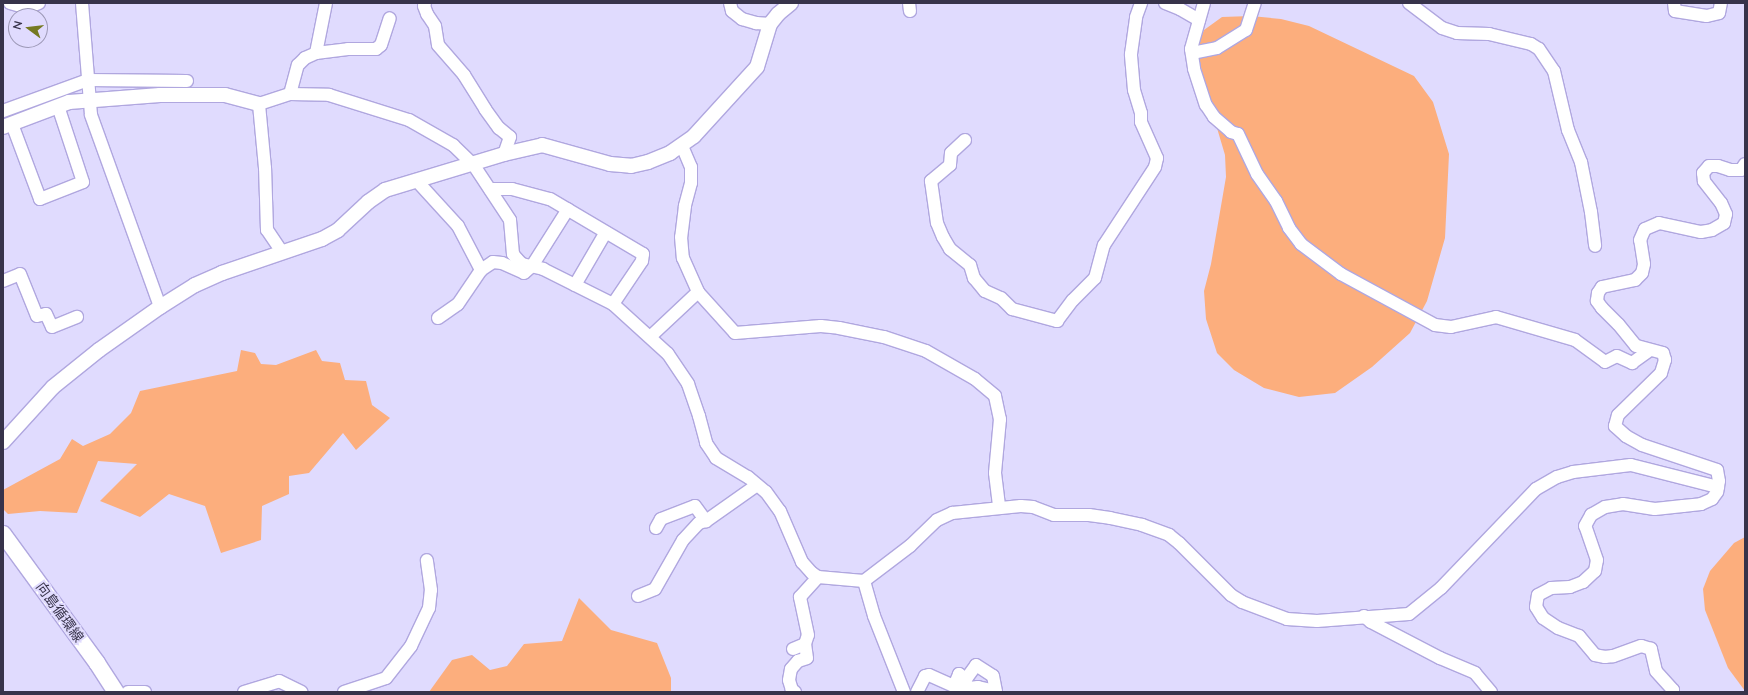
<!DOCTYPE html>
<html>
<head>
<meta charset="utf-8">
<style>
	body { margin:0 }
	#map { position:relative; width:1748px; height:695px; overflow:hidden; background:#e0dbfe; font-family:Lato,"Noto Sans JP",sans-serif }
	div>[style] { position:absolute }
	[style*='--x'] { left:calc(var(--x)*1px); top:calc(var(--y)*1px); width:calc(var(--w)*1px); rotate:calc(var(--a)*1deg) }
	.green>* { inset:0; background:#fcae7d }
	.roads { filter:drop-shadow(1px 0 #b0a7df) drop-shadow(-1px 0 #b0a7df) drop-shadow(0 1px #b0a7df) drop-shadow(0 -1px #b0a7df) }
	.minor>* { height:12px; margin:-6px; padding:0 6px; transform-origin:6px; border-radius:6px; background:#fff }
	.tertiary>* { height:14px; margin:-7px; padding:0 7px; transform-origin:7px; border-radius:7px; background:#fff }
	.secondary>* { height:16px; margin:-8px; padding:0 8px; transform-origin:8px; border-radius:8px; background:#fff }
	span { translate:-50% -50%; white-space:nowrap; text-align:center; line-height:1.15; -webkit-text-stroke:4px #e0dbfe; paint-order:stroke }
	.street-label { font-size:14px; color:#37334a }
	.frame { position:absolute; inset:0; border:4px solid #37334a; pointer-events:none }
	.north { position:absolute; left:8px; top:8px; width:40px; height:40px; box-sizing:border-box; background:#e0dbfe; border:1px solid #9c98b6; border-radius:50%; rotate:285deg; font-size:11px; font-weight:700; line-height:16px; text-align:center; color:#37334a }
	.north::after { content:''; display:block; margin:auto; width:14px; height:18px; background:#757922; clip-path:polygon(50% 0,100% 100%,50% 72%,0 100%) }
</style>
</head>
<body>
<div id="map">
	<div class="green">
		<i style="clip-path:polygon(1251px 16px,1281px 19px,1309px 26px,1414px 76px,1433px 102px,1449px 154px,1445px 238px,1427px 301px,1410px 333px,1372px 367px,1335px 393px,1299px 397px,1264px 388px,1234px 370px,1217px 353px,1206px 319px,1204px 291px,1211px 264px,1226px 177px,1225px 155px,1206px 91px,1197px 48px,1204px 30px,1222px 17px)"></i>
		<i style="clip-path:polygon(241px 350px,255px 353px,261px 364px,276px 365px,316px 350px,322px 361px,340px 363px,345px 380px,366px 381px,372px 405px,390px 418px,356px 450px,343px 433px,309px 473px,289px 476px,289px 494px,262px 506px,261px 540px,221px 553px,205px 506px,169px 494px,140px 517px,100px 501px,137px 464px,98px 461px,77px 513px,40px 511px,8px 514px,3px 509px,3px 490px,60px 459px,72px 439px,83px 446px,110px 434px,131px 413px,140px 391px,237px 371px)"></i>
		<i style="clip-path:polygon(1745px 537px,1745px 691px,1728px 668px,1705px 610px,1703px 589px,1710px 571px,1734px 543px)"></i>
		<i style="clip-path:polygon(579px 598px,611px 630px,657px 643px,671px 678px,671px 692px,429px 692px,452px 660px,472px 655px,490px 670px,507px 666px,524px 644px,562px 641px)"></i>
	</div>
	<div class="roads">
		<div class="minor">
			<i style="--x:10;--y:3;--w:18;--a:16"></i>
			<i style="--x:27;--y:8;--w:13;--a:-23"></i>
			<i style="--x:82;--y:3;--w:112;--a:85.4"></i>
			<i style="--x:91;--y:115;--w:204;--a:70.2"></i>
			<i style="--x:425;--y:3;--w:3;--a:108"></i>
			<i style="--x:424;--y:6;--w:9;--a:69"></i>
			<i style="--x:427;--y:14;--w:14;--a:56"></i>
			<i style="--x:435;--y:26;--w:19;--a:81"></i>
			<i style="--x:438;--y:45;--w:40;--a:49"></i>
			<i style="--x:464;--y:75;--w:40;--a:58"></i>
			<i style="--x:485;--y:109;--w:24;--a:54"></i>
			<i style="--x:499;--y:128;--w:14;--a:39"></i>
			<i style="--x:510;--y:137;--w:18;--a:109"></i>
			<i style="--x:730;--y:3;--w:8;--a:76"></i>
			<i style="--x:732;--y:11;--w:13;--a:39"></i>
			<i style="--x:742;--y:19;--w:15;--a:16"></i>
			<i style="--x:756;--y:23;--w:14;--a:4"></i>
			<i style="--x:909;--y:3;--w:8;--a:83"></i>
			<i style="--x:1165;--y:3;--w:16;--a:22"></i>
			<i style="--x:1180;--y:9;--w:22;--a:30"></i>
			<i style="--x:1204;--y:3;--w:48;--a:105.8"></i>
			<i style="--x:1191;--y:49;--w:20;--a:81"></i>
			<i style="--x:1194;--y:69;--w:38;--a:72"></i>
			<i style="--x:1206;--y:105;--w:14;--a:56"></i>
			<i style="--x:1214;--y:117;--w:23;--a:41"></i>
			<i style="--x:1231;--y:132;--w:7;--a:16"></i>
			<i style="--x:1238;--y:134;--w:44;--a:64.6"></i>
			<i style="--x:1257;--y:174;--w:33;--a:55"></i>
			<i style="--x:1276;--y:201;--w:30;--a:64"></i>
			<i style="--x:1289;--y:228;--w:20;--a:53"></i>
			<i style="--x:1301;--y:244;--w:50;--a:36.9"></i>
			<i style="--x:1341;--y:274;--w:107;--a:28.5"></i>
			<i style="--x:1435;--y:325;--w:16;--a:7"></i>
			<i style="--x:1451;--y:327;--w:46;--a:-12.5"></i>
			<i style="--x:1496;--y:317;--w:82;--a:16.2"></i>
			<i style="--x:1575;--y:340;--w:37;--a:36"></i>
			<i style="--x:1605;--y:362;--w:13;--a:-27"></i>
			<i style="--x:1617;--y:356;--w:17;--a:25"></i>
			<i style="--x:1632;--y:363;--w:22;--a:-36"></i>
			<i style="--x:1409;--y:3;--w:41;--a:37.1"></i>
			<i style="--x:1442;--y:28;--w:16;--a:18"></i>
			<i style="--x:1457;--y:33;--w:32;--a:2"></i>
			<i style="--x:1489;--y:34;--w:43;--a:13.4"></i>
			<i style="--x:1531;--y:44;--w:9;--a:32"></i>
			<i style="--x:1539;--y:49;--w:27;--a:56"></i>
			<i style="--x:1554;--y:71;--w:61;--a:76.7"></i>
			<i style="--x:1568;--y:130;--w:35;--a:68"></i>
			<i style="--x:1581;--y:162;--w:51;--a:78.7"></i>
			<i style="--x:1591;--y:212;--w:34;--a:83"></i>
			<i style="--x:1674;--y:3;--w:8;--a:83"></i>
			<i style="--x:1675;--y:11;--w:32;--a:9"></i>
			<i style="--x:1707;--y:16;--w:12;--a:-14"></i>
			<i style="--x:1719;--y:13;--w:10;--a:-79"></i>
			<i style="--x:316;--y:53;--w:51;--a:-78.7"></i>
			<i style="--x:1192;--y:53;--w:25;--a:-11"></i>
			<i style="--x:1217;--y:48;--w:34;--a:-32"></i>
			<i style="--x:1246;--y:30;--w:28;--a:-72"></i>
			<i style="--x:290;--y:94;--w:30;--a:-75"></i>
			<i style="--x:298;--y:65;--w:10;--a:-45"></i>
			<i style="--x:305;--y:58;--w:12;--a:-24"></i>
			<i style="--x:316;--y:53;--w:32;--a:-7"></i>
			<i style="--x:348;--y:49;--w:28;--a:0"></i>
			<i style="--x:376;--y:49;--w:6;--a:-39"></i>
			<i style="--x:381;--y:45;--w:28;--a:-72"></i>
			<i style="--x:3;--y:111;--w:90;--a:-20"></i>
			<i style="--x:88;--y:80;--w:99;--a:0.6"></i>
			<i style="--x:12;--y:124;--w:80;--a:69.5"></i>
			<i style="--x:40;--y:199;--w:46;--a:-21.6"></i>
			<i style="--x:83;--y:182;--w:80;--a:-108.2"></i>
			<i style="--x:965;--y:140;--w:19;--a:137"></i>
			<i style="--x:951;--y:153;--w:12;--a:95"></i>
			<i style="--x:950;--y:165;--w:25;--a:140"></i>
			<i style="--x:931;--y:181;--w:42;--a:81.9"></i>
			<i style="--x:937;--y:223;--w:15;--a:67"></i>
			<i style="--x:943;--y:237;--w:14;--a:60"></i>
			<i style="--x:950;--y:249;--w:26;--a:39"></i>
			<i style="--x:970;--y:265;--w:14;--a:73"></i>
			<i style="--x:974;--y:278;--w:17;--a:50"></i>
			<i style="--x:985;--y:291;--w:17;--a:24"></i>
			<i style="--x:1001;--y:298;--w:16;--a:45"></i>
			<i style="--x:1012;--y:309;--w:47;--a:14.9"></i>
			<i style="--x:1057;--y:321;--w:26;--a:-53"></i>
			<i style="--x:1073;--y:300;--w:31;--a:-45"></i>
			<i style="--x:1095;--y:278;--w:34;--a:-75"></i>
			<i style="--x:1104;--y:245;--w:93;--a:-56.8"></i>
			<i style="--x:1155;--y:167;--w:9;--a:-77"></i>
			<i style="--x:1157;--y:158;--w:39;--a:-114"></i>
			<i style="--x:1141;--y:122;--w:9;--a:-90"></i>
			<i style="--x:1141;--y:113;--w:24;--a:-107"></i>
			<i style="--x:1134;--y:90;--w:36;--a:-95"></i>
			<i style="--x:1131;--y:54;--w:37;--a:-82"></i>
			<i style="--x:1136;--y:17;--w:15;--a:-70"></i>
			<i style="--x:682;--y:146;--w:23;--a:67"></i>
			<i style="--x:691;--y:167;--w:16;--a:90"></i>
			<i style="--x:691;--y:183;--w:24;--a:105"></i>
			<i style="--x:685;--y:206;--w:31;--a:97"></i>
			<i style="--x:681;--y:237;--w:21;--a:85"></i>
			<i style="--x:683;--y:258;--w:37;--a:66"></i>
			<i style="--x:698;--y:292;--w:55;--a:47.9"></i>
			<i style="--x:735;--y:333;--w:86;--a:-4.7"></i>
			<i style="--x:821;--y:326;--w:18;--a:6"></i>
			<i style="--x:839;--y:328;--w:46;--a:11.3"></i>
			<i style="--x:884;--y:337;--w:44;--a:18.4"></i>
			<i style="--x:926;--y:351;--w:56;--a:29.7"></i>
			<i style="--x:975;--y:379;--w:26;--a:40"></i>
			<i style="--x:995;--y:396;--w:24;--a:78"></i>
			<i style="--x:1000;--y:419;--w:54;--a:95.3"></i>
			<i style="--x:995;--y:473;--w:35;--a:83"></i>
			<i style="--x:416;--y:180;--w:62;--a:47.6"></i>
			<i style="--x:458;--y:226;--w:50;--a:62.4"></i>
			<i style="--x:481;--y:270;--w:14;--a:-34"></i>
			<i style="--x:493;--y:262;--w:9;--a:6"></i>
			<i style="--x:502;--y:263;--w:24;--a:24"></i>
			<i style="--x:524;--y:273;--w:11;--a:-41"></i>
			<i style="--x:532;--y:266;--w:67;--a:-57.7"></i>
			<i style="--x:490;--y:189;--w:22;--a:0"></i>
			<i style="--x:512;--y:189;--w:39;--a:15"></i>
			<i style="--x:550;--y:199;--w:108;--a:30.6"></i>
			<i style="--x:643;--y:254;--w:7;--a:98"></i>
			<i style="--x:642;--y:261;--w:52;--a:124"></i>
			<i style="--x:282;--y:252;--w:27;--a:-124"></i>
			<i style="--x:267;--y:230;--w:62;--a:-91.8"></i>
			<i style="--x:265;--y:168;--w:64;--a:-95.4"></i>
			<i style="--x:259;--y:104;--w:33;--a:-18"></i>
			<i style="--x:290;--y:94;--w:39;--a:1"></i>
			<i style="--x:329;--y:95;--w:84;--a:17.4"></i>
			<i style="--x:409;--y:120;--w:51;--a:29.6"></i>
			<i style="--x:453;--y:145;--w:28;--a:44"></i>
			<i style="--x:473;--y:164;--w:67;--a:56.5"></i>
			<i style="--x:510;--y:220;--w:34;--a:85"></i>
			<i style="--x:513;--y:254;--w:6;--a:51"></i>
			<i style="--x:517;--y:259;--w:7;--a:45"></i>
			<i style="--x:522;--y:264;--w:22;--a:13"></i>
			<i style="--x:543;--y:269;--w:78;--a:26.6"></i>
			<i style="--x:613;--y:304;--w:74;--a:42.3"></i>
			<i style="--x:668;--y:354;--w:36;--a:56"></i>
			<i style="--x:688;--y:384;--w:34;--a:71"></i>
			<i style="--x:699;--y:416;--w:28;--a:75"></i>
			<i style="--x:706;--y:443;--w:18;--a:56"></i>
			<i style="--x:716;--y:458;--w:37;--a:31"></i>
			<i style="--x:748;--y:477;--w:23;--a:40"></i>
			<i style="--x:766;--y:492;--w:24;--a:54"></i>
			<i style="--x:780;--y:511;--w:56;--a:66.7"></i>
			<i style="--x:802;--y:562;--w:15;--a:48"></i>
			<i style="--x:812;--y:573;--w:7;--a:34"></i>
			<i style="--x:818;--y:577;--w:46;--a:5"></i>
			<i style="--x:864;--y:581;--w:58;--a:-37.3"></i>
			<i style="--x:910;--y:546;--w:37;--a:-44"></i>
			<i style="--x:937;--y:520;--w:17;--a:-25"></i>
			<i style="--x:952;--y:513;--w:69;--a:-5.8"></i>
			<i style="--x:1021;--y:506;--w:12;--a:5"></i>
			<i style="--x:1033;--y:507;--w:22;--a:21"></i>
			<i style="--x:1054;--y:515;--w:35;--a:0"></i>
			<i style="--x:1089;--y:515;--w:21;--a:8"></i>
			<i style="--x:1110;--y:518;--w:33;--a:12"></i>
			<i style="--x:1142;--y:525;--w:29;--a:20"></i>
			<i style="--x:1169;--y:535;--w:13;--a:39"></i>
			<i style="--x:1179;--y:543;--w:74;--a:45"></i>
			<i style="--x:1231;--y:595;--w:13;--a:32"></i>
			<i style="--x:1242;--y:602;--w:48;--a:20.7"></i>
			<i style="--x:1287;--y:619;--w:30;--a:4"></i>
			<i style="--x:1317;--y:621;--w:92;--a:-4.4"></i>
			<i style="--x:1409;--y:614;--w:41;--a:-39.1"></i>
			<i style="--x:1441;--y:588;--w:137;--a:-46.2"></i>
			<i style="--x:1536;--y:489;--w:24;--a:-30"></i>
			<i style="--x:1557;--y:477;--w:17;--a:-17"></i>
			<i style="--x:1573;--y:472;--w:58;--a:-6.9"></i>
			<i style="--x:1631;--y:465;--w:90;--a:14.2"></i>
			<i style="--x:3;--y:281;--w:18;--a:-22"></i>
			<i style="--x:20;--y:274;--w:45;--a:68"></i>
			<i style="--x:37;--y:316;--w:9;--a:-13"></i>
			<i style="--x:46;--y:314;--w:14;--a:65"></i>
			<i style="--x:52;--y:327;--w:27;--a:-22"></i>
			<i style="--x:575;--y:285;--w:61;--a:-59.7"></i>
			<i style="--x:438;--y:318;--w:24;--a:-35"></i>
			<i style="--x:458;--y:304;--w:41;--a:-55.9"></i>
			<i style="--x:650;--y:337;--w:66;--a:-43.2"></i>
			<i style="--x:656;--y:528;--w:10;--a:-61"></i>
			<i style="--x:661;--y:519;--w:36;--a:-21"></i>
			<i style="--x:695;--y:506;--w:19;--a:54"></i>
			<i style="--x:706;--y:521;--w:62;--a:-35.2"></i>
			<i style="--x:864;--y:581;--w:36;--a:74"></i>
			<i style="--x:874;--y:616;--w:82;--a:68.5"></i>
			<i style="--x:638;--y:596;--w:18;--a:-22"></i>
			<i style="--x:655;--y:589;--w:56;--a:-60.3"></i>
			<i style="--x:683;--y:540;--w:23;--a:-47"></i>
			<i style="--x:699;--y:523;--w:7;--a:-16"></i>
			<i style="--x:1364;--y:616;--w:9;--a:41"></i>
			<i style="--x:1371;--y:622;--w:78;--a:27.6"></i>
			<i style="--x:1440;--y:658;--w:38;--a:23"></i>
			<i style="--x:1475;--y:673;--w:25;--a:50"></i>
			<i style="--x:793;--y:649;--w:13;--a:-23"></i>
			<i style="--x:805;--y:644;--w:9;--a:-72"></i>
			<i style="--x:808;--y:635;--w:39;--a:-102"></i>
			<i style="--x:800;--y:597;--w:27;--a:-48"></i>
			<i style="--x:954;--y:686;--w:13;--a:-67"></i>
			<i style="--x:959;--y:674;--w:9;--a:36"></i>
			<i style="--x:966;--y:679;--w:17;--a:-54"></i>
			<i style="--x:976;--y:665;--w:20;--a:33"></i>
			<i style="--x:993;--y:676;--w:16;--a:79"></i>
			<i style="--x:128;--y:692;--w:17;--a:0"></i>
			<i style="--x:244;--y:692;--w:37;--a:-17"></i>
			<i style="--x:279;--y:681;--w:25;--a:26"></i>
			<i style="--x:344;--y:692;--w:44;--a:-18.4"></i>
			<i style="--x:386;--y:678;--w:41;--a:-52"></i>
			<i style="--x:411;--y:646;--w:42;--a:-64.7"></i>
			<i style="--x:429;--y:608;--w:18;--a:-84"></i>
			<i style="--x:431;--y:590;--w:30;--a:-98"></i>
			<i style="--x:795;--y:692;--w:4;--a:-146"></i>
			<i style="--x:792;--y:690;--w:10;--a:-107"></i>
			<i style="--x:789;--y:680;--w:11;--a:-80"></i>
			<i style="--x:791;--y:669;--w:11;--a:-49"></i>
			<i style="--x:798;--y:661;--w:9;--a:-18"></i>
			<i style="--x:807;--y:658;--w:14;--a:-98"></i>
			<i style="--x:917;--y:692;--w:18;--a:-63"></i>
			<i style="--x:925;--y:676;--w:4;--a:-14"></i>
			<i style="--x:929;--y:675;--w:35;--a:24"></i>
			<i style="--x:961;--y:689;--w:17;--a:-7"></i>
			<i style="--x:978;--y:687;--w:18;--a:13"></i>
			<i style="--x:1673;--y:692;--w:2;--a:-90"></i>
			<i style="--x:1673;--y:690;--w:25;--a:-132"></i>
			<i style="--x:1656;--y:671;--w:23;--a:-103"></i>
			<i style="--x:1651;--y:649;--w:10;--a:-163"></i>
			<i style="--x:1641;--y:646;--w:30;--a:160"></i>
			<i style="--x:1613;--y:656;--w:8;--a:173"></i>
			<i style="--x:1605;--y:657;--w:10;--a:-169"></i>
			<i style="--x:1595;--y:655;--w:25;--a:-130"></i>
			<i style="--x:1579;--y:636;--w:22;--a:-159"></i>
			<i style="--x:1558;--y:628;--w:18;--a:-146"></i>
			<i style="--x:1543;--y:618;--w:13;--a:-122"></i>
			<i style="--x:1536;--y:607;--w:12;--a:-81"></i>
			<i style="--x:1538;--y:595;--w:15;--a:-28"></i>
			<i style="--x:1551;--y:588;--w:19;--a:-3"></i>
			<i style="--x:1570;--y:587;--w:14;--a:-21"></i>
			<i style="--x:1583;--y:582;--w:16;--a:-43"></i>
			<i style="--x:1595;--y:571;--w:11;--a:-80"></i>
			<i style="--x:1597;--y:560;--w:36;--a:-109"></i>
			<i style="--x:1585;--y:526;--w:13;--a:-61"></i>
			<i style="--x:1591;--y:515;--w:16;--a:-30"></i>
			<i style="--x:1605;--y:507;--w:18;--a:-9"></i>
			<i style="--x:1623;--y:504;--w:32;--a:9"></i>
			<i style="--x:1655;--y:509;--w:28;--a:-6"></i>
			<i style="--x:1683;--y:506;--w:18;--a:-6"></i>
			<i style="--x:1701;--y:504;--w:12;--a:-24"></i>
			<i style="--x:1712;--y:499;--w:9;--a:-54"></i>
			<i style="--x:1717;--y:492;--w:11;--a:-80"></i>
			<i style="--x:1719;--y:481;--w:11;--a:-100"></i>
			<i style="--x:1717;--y:470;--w:79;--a:-161.6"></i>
			<i style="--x:1642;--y:445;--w:18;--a:-151"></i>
			<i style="--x:1626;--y:436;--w:15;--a:-138"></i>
			<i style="--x:1615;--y:426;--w:11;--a:-75"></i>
			<i style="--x:1618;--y:415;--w:60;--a:-44.3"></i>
			<i style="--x:1661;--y:373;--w:14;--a:-73"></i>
			<i style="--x:1665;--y:360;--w:7;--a:-106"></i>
			<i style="--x:1663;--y:353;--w:28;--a:-165"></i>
			<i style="--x:1636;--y:346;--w:28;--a:-129"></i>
			<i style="--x:1618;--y:324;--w:23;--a:-135"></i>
			<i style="--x:1602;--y:308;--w:9;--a:-126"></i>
			<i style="--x:1597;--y:301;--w:8;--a:-83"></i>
			<i style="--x:1598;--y:293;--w:7;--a:-56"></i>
			<i style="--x:1602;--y:287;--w:34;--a:-12"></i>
			<i style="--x:1635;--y:280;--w:10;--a:-45"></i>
			<i style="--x:1642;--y:273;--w:9;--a:-77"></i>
			<i style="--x:1644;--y:264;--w:24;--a:-99"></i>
			<i style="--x:1640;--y:240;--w:12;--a:-66"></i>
			<i style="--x:1645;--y:229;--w:15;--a:-23"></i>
			<i style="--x:1659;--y:223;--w:43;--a:12.1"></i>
			<i style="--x:1701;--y:232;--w:11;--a:-10"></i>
			<i style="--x:1712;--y:230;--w:14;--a:-30"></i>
			<i style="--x:1724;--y:223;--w:9;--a:-77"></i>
			<i style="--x:1726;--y:214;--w:12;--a:-114"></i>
			<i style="--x:1721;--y:203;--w:28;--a:-128"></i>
			<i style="--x:1704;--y:181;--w:8;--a:-97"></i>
			<i style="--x:1703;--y:173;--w:9;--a:-49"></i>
			<i style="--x:1709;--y:166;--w:9;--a:0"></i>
			<i style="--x:1718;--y:166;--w:13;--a:18"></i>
			<i style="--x:1730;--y:170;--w:11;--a:0"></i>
			<i style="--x:1741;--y:170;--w:7;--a:-56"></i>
		</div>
		<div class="tertiary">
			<i style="--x:3;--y:127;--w:71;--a:-20.7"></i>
			<i style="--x:69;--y:102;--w:91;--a:-4.4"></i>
			<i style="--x:160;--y:95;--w:65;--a:0"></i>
			<i style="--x:225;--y:95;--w:35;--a:15"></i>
			<i style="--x:3;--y:442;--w:74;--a:-47.7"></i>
			<i style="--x:53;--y:387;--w:59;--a:-38.8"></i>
			<i style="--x:99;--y:350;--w:75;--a:-35.2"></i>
			<i style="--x:160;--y:307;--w:41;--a:-32.2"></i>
			<i style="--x:195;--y:285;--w:30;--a:-24"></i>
			<i style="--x:222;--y:273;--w:106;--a:-18.8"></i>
			<i style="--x:322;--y:239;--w:18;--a:-29"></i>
			<i style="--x:338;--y:230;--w:41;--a:-43"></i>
			<i style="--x:368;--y:202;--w:21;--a:-35"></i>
			<i style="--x:385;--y:190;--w:124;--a:-16.8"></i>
			<i style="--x:504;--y:154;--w:39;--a:-13"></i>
			<i style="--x:542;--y:145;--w:71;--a:15.6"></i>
			<i style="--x:610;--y:164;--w:21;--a:5"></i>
			<i style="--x:631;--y:166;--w:17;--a:-13"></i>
			<i style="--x:648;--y:162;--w:24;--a:-22"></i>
			<i style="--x:670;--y:153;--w:29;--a:-35"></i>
			<i style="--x:694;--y:136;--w:93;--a:-47.6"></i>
			<i style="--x:757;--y:67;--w:45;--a:-73.2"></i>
			<i style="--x:770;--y:24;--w:13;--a:-51"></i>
			<i style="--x:778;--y:14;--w:17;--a:-40"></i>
		</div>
		<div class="secondary">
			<i style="--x:3;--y:534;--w:160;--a:53.9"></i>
			<i style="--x:97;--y:663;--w:35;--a:57"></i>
		</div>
	</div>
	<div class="street-label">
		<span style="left:60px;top:612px;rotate:54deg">向島循環線</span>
	</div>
	<div class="frame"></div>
	<div class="north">N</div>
</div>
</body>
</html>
